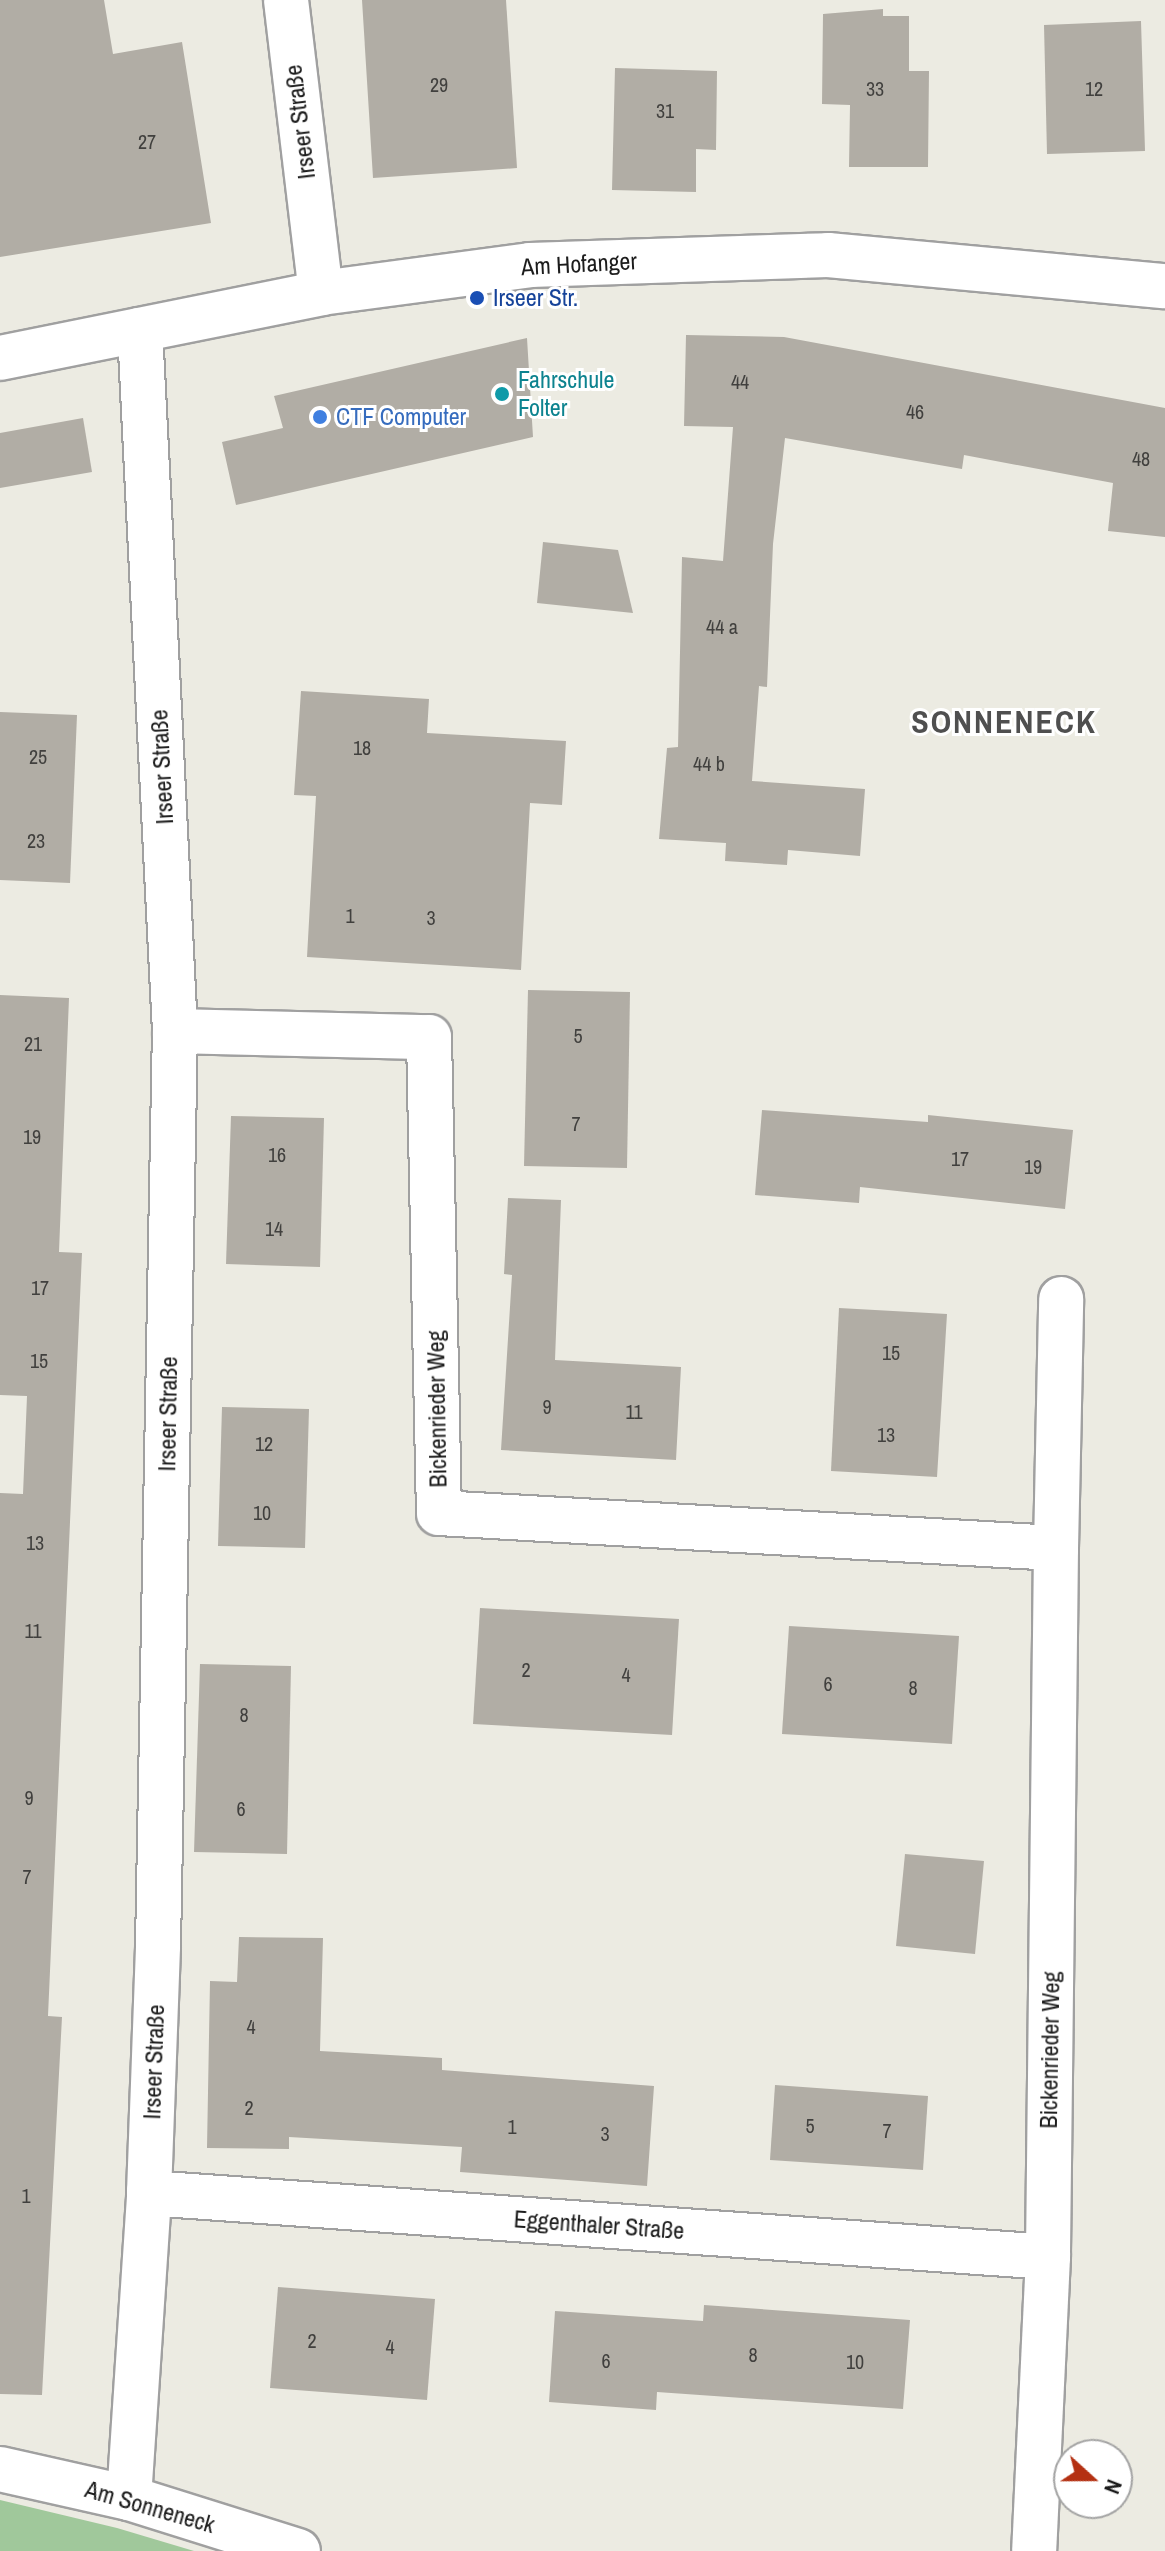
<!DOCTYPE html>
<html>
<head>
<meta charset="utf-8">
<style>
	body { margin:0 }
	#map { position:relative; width:1165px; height:2551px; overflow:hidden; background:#ecebe2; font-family:"Archivo Narrow",sans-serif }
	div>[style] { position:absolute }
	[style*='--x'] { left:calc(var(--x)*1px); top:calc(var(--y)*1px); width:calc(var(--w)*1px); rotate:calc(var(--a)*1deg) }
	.forest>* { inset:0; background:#a0c89b }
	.building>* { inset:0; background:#b1ada5 }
	.roads { filter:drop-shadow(2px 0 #a0a0a0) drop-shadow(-2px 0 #a0a0a0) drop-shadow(0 2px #a0a0a0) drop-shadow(0 -2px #a0a0a0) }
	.street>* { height:44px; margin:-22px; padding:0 22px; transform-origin:22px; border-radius:22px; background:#fff }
	.dots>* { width:22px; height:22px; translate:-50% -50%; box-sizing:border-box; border:4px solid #fff; border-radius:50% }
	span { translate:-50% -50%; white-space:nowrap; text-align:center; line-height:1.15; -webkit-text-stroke:6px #fff; paint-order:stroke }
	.number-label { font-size:20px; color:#41403e }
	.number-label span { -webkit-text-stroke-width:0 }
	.street-label { font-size:24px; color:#1c1c1c }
	.transit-label { font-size:24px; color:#164399 }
	.left { translate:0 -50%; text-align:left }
	.culture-label { font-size:24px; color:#0d838f }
	.shop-label { font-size:24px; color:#366cbe }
	.district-label { font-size:32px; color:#4f4f4f; font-weight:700; letter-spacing:2px }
	.north { position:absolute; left:1053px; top:2439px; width:80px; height:80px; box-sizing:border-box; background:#fff; border:2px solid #a4a4a4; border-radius:50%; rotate:111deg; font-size:22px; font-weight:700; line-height:32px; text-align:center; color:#1c1c1c }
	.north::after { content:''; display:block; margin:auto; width:28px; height:36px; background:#b43113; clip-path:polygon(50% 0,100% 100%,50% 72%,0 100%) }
</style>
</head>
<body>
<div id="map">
	<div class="forest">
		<i style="clip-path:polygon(0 2500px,117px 2528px,194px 2551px,0 2551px)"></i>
	</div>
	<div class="building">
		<i style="clip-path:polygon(0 0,104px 0,113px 54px,182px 42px,211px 223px,0 257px)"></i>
		<i style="clip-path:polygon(362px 0,506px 0,517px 168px,373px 178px)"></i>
		<i style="clip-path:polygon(883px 9px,883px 16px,909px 16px,909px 71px,929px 71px,928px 167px,849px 167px,850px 105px,822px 104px,823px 14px)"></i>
		<i style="clip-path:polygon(1141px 21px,1145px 151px,1047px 154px,1044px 25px)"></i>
		<i style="clip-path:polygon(615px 68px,717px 71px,716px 150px,696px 149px,696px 192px,612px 190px)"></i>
		<i style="clip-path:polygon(686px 335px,784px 337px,1165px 408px,1165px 537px,1108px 531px,1113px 483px,964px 455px,962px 469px,785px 438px,773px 544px,767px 687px,759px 686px,752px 781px,865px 789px,860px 856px,788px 850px,787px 865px,725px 861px,726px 843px,659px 839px,667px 748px,678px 747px,682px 557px,723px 561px,733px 427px,684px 426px)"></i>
		<i style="clip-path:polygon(527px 338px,533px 437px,236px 505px,222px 442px,283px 428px,274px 396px)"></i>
		<i style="clip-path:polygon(83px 418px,92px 472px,0 488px,0 433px)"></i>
		<i style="clip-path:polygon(543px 542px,618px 550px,633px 613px,537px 603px)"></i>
		<i style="clip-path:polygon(301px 691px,429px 699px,427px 733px,566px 741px,562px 805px,530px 803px,521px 970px,307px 957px,316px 796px,294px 795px)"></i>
		<i style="clip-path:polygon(0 712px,77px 715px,70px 883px,0 880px)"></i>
		<i style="clip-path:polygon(528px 990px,630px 992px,627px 1168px,524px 1166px)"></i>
		<i style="clip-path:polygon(0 995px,69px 998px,59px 1252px,82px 1253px,48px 2016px,62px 2017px,42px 2395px,0 2394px,0 1493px,23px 1494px,27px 1396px,0 1395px)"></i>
		<i style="clip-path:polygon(762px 1110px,928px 1122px,928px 1115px,1073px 1130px,1065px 1209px,860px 1187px,859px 1203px,755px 1195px)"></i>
		<i style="clip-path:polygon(231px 1116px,324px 1118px,320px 1267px,226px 1264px)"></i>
		<i style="clip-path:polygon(508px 1198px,561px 1200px,555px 1360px,681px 1367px,676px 1460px,501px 1450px,512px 1275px,504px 1274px)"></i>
		<i style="clip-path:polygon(839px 1308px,947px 1314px,937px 1477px,831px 1471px)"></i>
		<i style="clip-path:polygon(222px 1407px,309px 1409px,305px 1548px,218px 1546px)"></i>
		<i style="clip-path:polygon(480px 1608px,679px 1619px,672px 1735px,473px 1724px)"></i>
		<i style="clip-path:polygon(789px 1626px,959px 1636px,952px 1744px,782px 1734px)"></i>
		<i style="clip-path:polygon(200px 1664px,291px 1666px,287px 1854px,194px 1852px)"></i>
		<i style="clip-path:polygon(905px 1854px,984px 1861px,975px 1954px,896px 1946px)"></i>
		<i style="clip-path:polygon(239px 1937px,323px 1938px,320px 2051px,442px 2058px,442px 2070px,654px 2086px,647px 2186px,460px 2172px,462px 2147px,289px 2137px,289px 2149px,207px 2148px,210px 1981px,237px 1982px)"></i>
		<i style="clip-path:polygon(775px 2085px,928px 2096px,923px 2170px,770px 2160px)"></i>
		<i style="clip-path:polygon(278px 2287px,435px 2299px,427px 2400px,270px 2388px)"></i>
		<i style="clip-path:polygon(704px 2305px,910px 2320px,903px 2409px,657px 2392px,656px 2410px,549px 2402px,555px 2311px,703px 2321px)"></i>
	</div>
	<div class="roads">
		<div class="street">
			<i style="--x:286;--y:0;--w:295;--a:83.2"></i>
			<i style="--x:0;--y:358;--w:328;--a:-11.4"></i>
			<i style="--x:321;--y:293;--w:211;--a:-7.6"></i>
			<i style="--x:530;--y:265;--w:298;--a:-1.9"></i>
			<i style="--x:828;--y:255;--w:338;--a:5.3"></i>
			<i style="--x:175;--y:1031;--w:254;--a:1.4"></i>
			<i style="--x:429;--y:1037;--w:476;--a:88.8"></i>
			<i style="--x:439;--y:1513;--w:618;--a:3.25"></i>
			<i style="--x:1056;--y:1548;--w:709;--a:90.65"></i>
			<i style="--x:1048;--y:2257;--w:294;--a:92.7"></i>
			<i style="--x:1056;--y:1548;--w:249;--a:-88.8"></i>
			<i style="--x:149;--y:2193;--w:901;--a:4.07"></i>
			<i style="--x:0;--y:2469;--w:132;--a:12.7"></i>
			<i style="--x:129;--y:2498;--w:177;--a:17.4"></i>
			<i style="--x:129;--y:2498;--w:306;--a:-86.2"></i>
			<i style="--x:149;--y:2193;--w:247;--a:-87.9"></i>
			<i style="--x:158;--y:1946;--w:915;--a:-88.94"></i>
			<i style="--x:175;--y:1031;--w:702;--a:-92.86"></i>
		</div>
	</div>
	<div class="dots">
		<i style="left:477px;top:298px;background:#1a4fb4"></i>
		<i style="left:502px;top:394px;background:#0f9aa8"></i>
		<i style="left:320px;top:417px;background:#3f7fe0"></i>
	</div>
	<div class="number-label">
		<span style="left:439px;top:84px">29</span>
		<span style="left:875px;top:88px">33</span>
		<span style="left:1094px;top:88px">12</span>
		<span style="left:665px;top:110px">31</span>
		<span style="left:147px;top:141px">27</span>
		<span style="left:740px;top:381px">44</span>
		<span style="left:915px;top:411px">46</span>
		<span style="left:1141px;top:458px">48</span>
		<span style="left:722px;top:626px">44 a</span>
		<span style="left:362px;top:747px">18</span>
		<span style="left:38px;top:756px">25</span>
		<span style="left:709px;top:763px">44 b</span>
		<span style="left:36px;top:840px">23</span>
		<span style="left:350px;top:915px">1</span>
		<span style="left:431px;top:917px">3</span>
		<span style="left:578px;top:1035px">5</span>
		<span style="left:33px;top:1043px">21</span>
		<span style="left:576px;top:1123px">7</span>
		<span style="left:32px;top:1136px">19</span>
		<span style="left:277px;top:1154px">16</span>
		<span style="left:960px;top:1158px">17</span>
		<span style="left:1033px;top:1166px">19</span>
		<span style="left:274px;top:1228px">14</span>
		<span style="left:40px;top:1287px">17</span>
		<span style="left:891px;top:1352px">15</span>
		<span style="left:39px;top:1360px">15</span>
		<span style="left:547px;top:1406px">9</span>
		<span style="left:634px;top:1411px">11</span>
		<span style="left:886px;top:1434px">13</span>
		<span style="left:264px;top:1443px">12</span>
		<span style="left:262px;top:1512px">10</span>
		<span style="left:35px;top:1542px">13</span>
		<span style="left:33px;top:1630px">11</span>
		<span style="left:526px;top:1669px">2</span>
		<span style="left:626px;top:1674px">4</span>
		<span style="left:828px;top:1683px">6</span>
		<span style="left:913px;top:1687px">8</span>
		<span style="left:244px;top:1714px">8</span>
		<span style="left:29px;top:1797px">9</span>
		<span style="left:241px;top:1808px">6</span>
		<span style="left:27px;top:1876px">7</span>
		<span style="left:251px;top:2026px">4</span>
		<span style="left:249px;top:2107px">2</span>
		<span style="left:810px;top:2125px">5</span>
		<span style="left:512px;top:2126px">1</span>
		<span style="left:887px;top:2130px">7</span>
		<span style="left:605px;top:2133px">3</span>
		<span style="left:26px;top:2195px">1</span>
		<span style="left:312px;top:2340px">2</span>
		<span style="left:390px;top:2346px">4</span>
		<span style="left:753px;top:2354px">8</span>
		<span style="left:606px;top:2360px">6</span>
		<span style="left:855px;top:2361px">10</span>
	</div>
	<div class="street-label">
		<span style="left:300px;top:122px;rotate:-97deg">Irseer Straße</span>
		<span style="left:579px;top:264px;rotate:-3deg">Am Hofanger</span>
		<span style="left:162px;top:767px;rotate:-93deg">Irseer Straße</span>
		<span style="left:437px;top:1409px;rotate:-91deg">Bickenrieder Weg</span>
		<span style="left:168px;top:1414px;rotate:-89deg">Irseer Straße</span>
		<span style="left:1050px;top:2050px;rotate:-89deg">Bickenrieder Weg</span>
		<span style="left:154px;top:2062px;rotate:-88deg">Irseer Straße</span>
		<span style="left:599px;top:2225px;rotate:4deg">Eggenthaler Straße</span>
		<span style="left:150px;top:2507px;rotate:16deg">Am Sonneneck</span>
	</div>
	<div class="transit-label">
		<span class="left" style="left:493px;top:298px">Irseer Str.</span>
	</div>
	<div class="culture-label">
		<span class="left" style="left:518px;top:394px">Fahrschule<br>Folter</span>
	</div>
	<div class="shop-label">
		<span class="left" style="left:336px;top:417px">CTF Computer</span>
	</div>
	<div class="district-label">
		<span style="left:1004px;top:722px">SONNENECK</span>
	</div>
	<div class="north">N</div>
</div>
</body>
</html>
